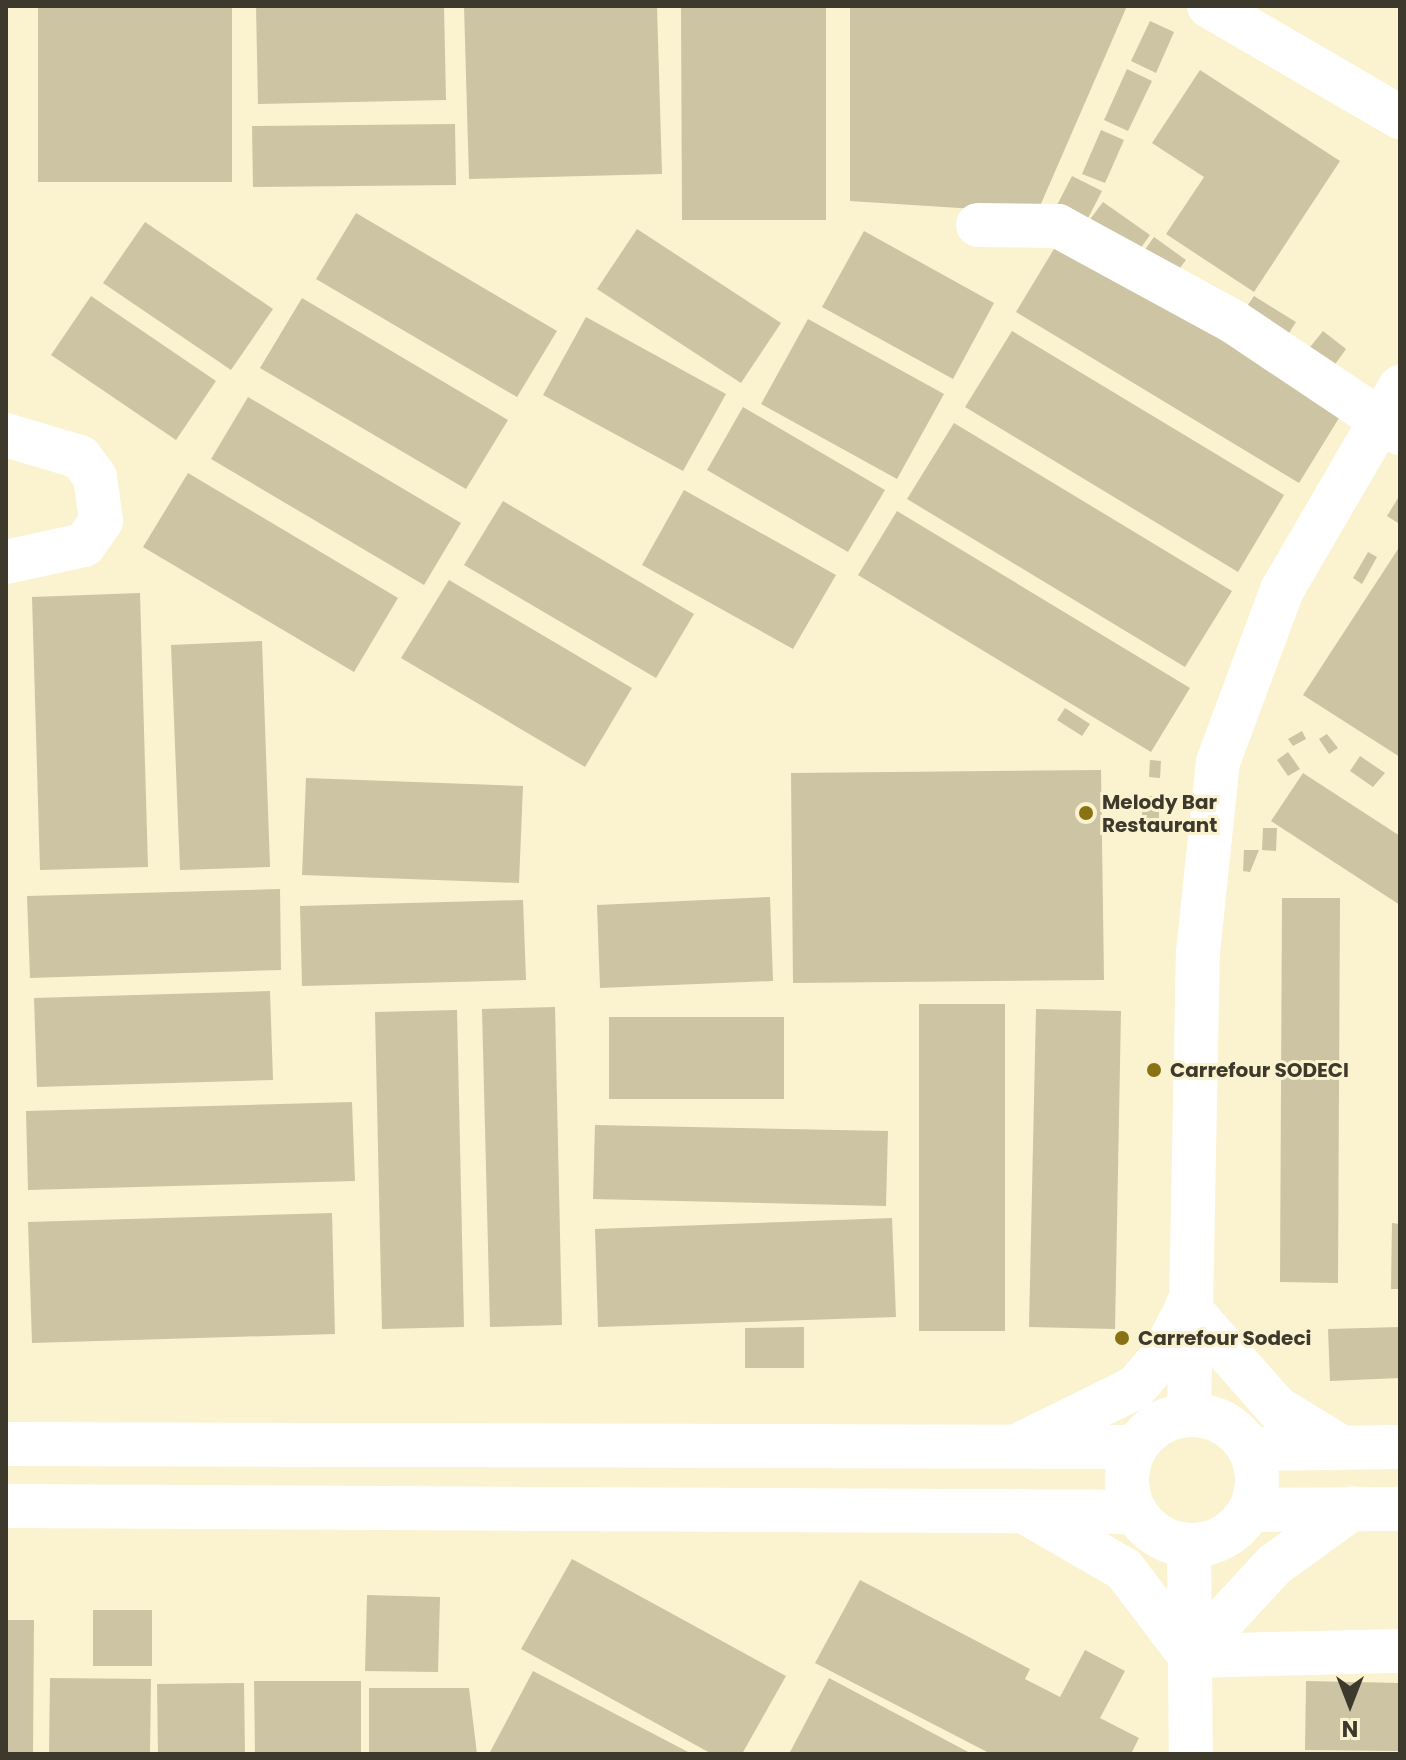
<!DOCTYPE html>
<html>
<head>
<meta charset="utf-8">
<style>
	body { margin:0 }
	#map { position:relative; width:1406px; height:1760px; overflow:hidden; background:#fbf2cf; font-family:Poppins,sans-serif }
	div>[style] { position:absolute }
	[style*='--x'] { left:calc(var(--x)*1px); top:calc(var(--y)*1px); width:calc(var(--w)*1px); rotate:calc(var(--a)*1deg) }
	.building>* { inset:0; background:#cdc4a3 }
	.minor>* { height:44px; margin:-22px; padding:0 22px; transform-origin:22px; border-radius:22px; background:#fff }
	.major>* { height:44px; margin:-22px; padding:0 22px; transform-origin:22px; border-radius:22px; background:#fff }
	.major>.ring { margin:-22px; padding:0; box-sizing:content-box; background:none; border:44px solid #fff; border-radius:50% }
	.dots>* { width:22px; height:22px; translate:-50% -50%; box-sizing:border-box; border:4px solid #fbf2cf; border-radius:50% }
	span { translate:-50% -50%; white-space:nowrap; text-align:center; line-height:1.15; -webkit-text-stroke:6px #fbf2cf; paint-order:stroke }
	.poi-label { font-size:20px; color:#3d392c; font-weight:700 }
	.left { translate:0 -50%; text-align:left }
	.frame { position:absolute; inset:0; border:8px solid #3d392c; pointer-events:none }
	.north { position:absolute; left:1310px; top:1664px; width:80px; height:80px; -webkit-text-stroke:6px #fbf2cf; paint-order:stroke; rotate:180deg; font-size:22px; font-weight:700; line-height:32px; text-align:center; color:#3d392c }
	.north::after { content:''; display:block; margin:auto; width:28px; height:36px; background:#3d392c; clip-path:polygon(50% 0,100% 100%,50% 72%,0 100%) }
</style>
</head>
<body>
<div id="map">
	<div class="building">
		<i style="clip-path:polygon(38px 6px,232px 6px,232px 182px,38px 182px)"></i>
		<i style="clip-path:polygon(256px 6px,444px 6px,446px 100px,258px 104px)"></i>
		<i style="clip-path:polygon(464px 6px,657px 6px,662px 174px,469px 179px)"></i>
		<i style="clip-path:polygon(681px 6px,826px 6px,826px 220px,682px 220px)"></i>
		<i style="clip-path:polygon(850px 6px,1127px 6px,1037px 213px,850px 201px)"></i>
		<i style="clip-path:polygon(1150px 21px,1174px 32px,1156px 73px,1131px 61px)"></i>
		<i style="clip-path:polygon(1127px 69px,1152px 81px,1128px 131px,1104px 120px)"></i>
		<i style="clip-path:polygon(1200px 70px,1340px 161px,1254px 292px,1166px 234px,1204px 177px,1152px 143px)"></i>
		<i style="clip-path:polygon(455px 124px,456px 185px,253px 187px,252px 126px)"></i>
		<i style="clip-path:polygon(1101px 130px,1124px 140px,1105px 183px,1082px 174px)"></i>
		<i style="clip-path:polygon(1072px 176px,1102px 191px,1086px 222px,1056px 207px)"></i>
		<i style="clip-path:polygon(1103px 202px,1150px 235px,1135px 256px,1088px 222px)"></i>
		<i style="clip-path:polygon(356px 213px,557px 331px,517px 397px,316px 279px)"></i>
		<i style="clip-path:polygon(145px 222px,273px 309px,231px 370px,103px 283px)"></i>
		<i style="clip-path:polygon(637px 229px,781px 323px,741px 383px,597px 289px)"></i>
		<i style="clip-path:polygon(864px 231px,994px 303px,953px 379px,822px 307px)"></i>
		<i style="clip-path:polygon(1154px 237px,1186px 260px,1173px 277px,1141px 255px)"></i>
		<i style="clip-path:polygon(1060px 239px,1344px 410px,1299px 483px,1016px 312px)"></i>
		<i style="clip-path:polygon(91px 296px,216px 381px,176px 440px,51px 355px)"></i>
		<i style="clip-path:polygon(1254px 296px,1296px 322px,1284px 341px,1241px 315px)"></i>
		<i style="clip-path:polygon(302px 298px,508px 420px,466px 489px,260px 368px)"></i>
		<i style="clip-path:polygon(586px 317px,726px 394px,683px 471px,543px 395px)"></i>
		<i style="clip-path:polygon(808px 319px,944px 394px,897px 479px,761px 404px)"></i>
		<i style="clip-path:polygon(1012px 331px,1284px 495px,1238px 572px,965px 407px)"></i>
		<i style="clip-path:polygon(1323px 331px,1346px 349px,1331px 370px,1306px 352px)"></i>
		<i style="clip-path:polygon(248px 397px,461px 523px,424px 585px,211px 459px)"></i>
		<i style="clip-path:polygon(743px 407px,885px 490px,848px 552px,707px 470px)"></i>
		<i style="clip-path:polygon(954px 423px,1232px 591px,1185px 667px,907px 499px)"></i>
		<i style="clip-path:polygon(188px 473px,398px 598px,354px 672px,143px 547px)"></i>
		<i style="clip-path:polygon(684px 490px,836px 575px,793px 649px,642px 565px)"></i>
		<i style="clip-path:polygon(1400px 495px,1400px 519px,1398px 523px,1387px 516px)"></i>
		<i style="clip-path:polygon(503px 501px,694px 614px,656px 678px,464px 565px)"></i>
		<i style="clip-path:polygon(897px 511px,1190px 688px,1151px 752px,858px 575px)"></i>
		<i style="clip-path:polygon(1400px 546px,1400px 757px,1303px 695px)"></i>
		<i style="clip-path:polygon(1368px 552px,1377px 557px,1362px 584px,1353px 578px)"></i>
		<i style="clip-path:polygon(449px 580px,632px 688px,585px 767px,401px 658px)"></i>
		<i style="clip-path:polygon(140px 593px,148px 867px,40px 870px,32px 597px)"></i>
		<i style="clip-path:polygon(262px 641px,270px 867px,180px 870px,171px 645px)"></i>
		<i style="clip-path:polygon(1065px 708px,1090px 724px,1082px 736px,1057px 720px)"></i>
		<i style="clip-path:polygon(1302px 731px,1306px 739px,1293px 746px,1288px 739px)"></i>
		<i style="clip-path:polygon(1327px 734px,1338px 748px,1329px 754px,1319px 739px)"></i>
		<i style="clip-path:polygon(1288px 752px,1300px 769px,1288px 776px,1277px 760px)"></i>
		<i style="clip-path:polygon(1360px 756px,1385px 773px,1373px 787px,1350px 771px)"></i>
		<i style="clip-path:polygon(1150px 760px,1161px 761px,1160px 778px,1149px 777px)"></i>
		<i style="clip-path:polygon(1101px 770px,1104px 980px,793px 983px,791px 773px)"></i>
		<i style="clip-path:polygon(1303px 773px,1400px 836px,1400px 905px,1271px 821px)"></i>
		<i style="clip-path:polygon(306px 778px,523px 786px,519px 883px,302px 875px)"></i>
		<i style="clip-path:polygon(1142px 796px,1159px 796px,1159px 828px,1142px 828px)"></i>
		<i style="clip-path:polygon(1263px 828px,1277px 828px,1276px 851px,1262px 850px)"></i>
		<i style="clip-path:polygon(1244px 850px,1259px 850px,1250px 872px,1243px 871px)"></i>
		<i style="clip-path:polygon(280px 889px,281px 970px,30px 978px,27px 896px)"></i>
		<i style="clip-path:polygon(770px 897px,773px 981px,600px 988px,597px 905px)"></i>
		<i style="clip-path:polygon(1282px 898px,1340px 898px,1338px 1283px,1280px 1282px)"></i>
		<i style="clip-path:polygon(523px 900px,526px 980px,302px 986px,300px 906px)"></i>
		<i style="clip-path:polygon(270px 991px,273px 1080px,37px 1087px,34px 998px)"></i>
		<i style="clip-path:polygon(919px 1004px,1005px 1004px,1005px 1331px,919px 1331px)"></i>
		<i style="clip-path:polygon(555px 1007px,562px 1325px,490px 1327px,482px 1009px)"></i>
		<i style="clip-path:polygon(1036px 1009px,1121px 1011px,1115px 1329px,1029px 1327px)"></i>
		<i style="clip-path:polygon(457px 1010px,464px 1327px,382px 1329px,375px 1012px)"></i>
		<i style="clip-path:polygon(609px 1017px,784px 1017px,784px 1099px,609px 1099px)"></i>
		<i style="clip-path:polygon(352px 1102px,355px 1181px,28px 1190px,26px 1111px)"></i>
		<i style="clip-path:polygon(595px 1125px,888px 1131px,886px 1206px,593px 1199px)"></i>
		<i style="clip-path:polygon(332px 1213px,335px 1334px,32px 1343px,28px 1222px)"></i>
		<i style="clip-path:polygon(892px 1218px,896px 1317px,598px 1327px,595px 1229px)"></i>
		<i style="clip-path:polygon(1392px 1223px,1400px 1224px,1400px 1289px,1391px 1289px)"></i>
		<i style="clip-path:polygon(804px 1327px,804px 1368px,745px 1368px,745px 1328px)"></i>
		<i style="clip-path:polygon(1400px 1327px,1400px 1378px,1330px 1381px,1328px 1329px)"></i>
		<i style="clip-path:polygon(572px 1559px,786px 1676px,742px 1754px,712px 1754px,521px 1649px)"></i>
		<i style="clip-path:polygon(860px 1580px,1030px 1669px,1025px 1679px,1060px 1697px,1085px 1650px,1125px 1671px,1100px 1718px,1139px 1738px,1131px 1754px,991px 1754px,815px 1663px)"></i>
		<i style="clip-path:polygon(367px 1595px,440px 1597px,438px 1672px,365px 1671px)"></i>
		<i style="clip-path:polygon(93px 1610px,152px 1610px,152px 1666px,93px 1666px)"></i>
		<i style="clip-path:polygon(6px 1620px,34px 1620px,33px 1754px,6px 1754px)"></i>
		<i style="clip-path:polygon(533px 1671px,692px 1754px,489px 1754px)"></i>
		<i style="clip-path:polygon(50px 1678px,151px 1679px,150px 1754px,49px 1754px)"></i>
		<i style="clip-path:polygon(829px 1678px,972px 1754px,789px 1754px)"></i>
		<i style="clip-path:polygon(254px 1681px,361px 1681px,361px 1754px,255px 1754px)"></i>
		<i style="clip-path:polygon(1306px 1681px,1400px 1683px,1400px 1751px,1305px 1750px)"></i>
		<i style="clip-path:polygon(244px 1683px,245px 1754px,158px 1754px,157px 1684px)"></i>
		<i style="clip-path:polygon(369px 1688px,469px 1688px,477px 1754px,369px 1754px)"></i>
	</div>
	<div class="minor">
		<i style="--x:1209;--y:6;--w:221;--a:30.2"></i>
		<i style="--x:978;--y:225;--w:80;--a:0.7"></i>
		<i style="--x:1058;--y:226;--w:200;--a:28.6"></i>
		<i style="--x:1234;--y:322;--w:200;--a:33.8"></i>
		<i style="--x:6;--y:435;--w:77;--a:16.6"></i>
		<i style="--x:80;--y:457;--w:25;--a:53"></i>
		<i style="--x:95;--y:477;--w:44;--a:82.2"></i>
		<i style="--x:101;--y:521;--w:29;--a:125"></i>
		<i style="--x:84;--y:545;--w:80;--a:167.7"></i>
		<i style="--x:1187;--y:1306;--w:136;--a:48.6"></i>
		<i style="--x:1277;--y:1408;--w:75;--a:31.4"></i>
		<i style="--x:1189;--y:1414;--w:462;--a:-88.9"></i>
		<i style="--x:1198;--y:952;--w:191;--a:-84"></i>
		<i style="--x:1218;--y:762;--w:184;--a:-69.6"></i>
		<i style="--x:1282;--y:590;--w:235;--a:-59.8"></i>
		<i style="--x:1019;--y:1445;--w:129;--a:-26.2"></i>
		<i style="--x:1135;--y:1388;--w:40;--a:-49"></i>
		<i style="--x:1161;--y:1358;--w:52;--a:-62.4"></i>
		<i style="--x:1251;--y:1449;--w:149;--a:-0.8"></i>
		<i style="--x:1251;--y:1510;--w:149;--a:-0.4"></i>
		<i style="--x:1023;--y:1511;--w:116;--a:29.9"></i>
		<i style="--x:1124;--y:1569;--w:109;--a:52.8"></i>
		<i style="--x:1189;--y:1545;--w:209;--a:89.5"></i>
		<i style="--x:1190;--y:1656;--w:124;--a:-47.3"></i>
		<i style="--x:1274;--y:1565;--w:97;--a:-35.8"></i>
		<i style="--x:1190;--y:1656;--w:210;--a:-1.4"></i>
	</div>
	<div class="major">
		<i class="ring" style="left:1127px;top:1415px;width:86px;height:86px"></i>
		<i style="--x:6;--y:1444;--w:1129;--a:0.15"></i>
		<i style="--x:6;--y:1506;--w:1129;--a:0.3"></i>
	</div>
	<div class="dots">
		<i style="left:1086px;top:813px;background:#887214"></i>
		<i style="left:1154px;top:1070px;background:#887214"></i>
		<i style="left:1122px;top:1338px;background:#887214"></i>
	</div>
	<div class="poi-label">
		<span class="left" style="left:1102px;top:814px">Melody Bar<br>Restaurant</span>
		<span class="left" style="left:1170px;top:1070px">Carrefour SODECI</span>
		<span class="left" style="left:1138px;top:1338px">Carrefour Sodeci</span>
	</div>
	<div class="frame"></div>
	<div class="north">N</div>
</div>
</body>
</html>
